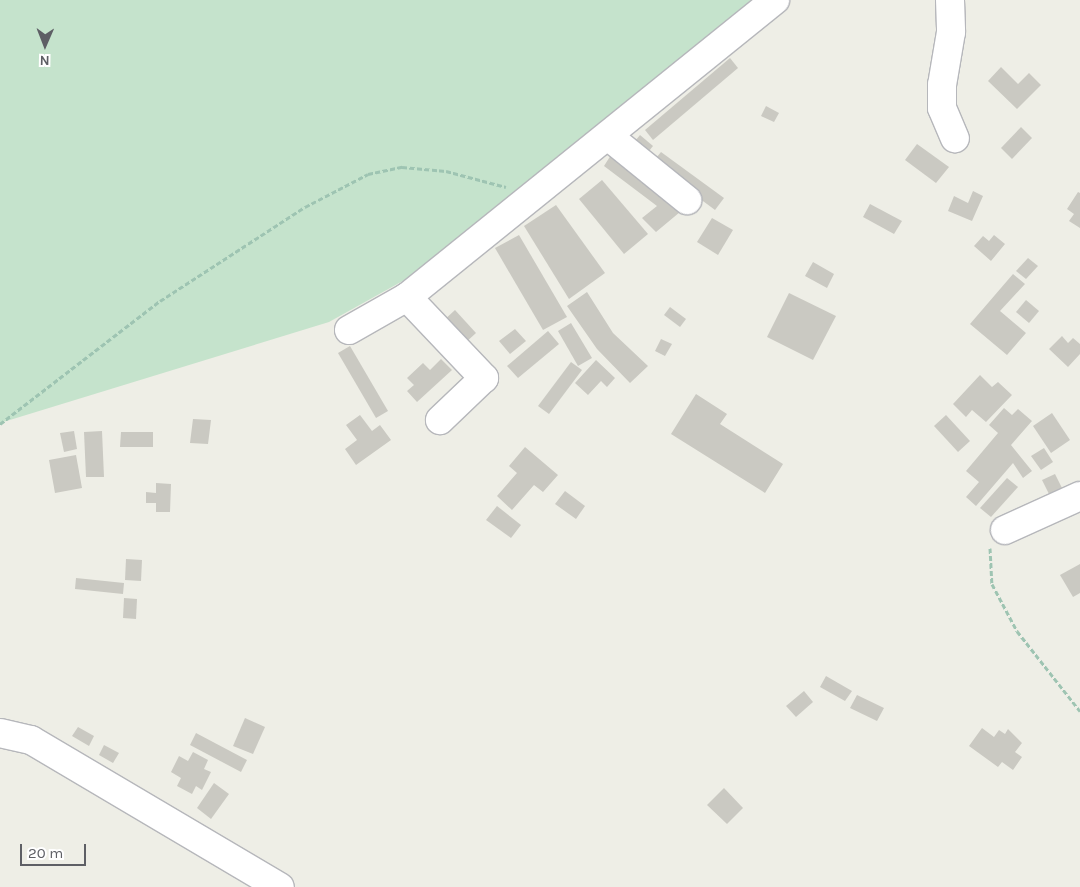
<!DOCTYPE html>
<html>
<head>
<meta charset="utf-8">
<style>
	body { margin:0 }
	#map { position:relative; width:1080px; height:887px; overflow:hidden; background:#eeeee6; font-family:Karla,sans-serif }
	div>[style] { position:absolute }
	[style*='--x'] { left:calc(var(--x)*1px); top:calc(var(--y)*1px); width:calc(var(--w)*1px); rotate:calc(var(--a)*1deg) }
	.green>* { inset:0; background:#c5e3cc }
	.building>* { inset:0; background:#cac9c2 }
	.path>* { height:3px; margin-top:-1.5px; transform-origin:0; background:repeating-linear-gradient(90deg,#9ec4b2 0 5px,transparent 0 7.5px) }
	.roads { filter:drop-shadow(1px 0 #b6b7bb) drop-shadow(-1px 0 #b6b7bb) drop-shadow(0 1px #b6b7bb) drop-shadow(0 -1px #b6b7bb) }
	.minor>* { height:28px; margin:-14px; padding:0 14px; transform-origin:14px; border-radius:14px; background:#fff }
	span { translate:-50% -50%; white-space:nowrap; text-align:center; line-height:1.15; -webkit-text-stroke:4px #fff; paint-order:stroke }
	.north { position:absolute; left:20px; top:20px; width:50px; height:50px; -webkit-text-stroke:4px #fff; paint-order:stroke; rotate:181deg; font-size:14px; font-weight:700; line-height:20px; text-align:center; color:#5e5f65 }
	.north::after { content:''; display:block; margin:auto; width:18px; height:22px; background:#5e5f65; clip-path:polygon(50% 0,100% 100%,50% 72%,0 100%) }
	.scale { position:absolute; left:20px; top:844px; width:66px; height:22px; box-sizing:border-box; border:2px solid #5e5f65; border-top:0; padding-left:6px; font-size:15px; line-height:18px; white-space:nowrap; color:#5e5f65; -webkit-text-stroke:4px #fff; paint-order:stroke }
</style>
</head>
<body>
<div id="map">
	<div class="green">
		<i style="clip-path:polygon(0 0,766px 0,435px 263px,329px 322px,0 423px)"></i>
	</div>
	<div class="building">
		<i style="clip-path:polygon(730px 58px,738px 68px,653px 140px,645px 130px)"></i>
		<i style="clip-path:polygon(1001px 67px,1018px 84px,1029px 73px,1041px 85px,1017px 109px,988px 81px)"></i>
		<i style="clip-path:polygon(766px 106px,779px 113px,774px 122px,761px 116px)"></i>
		<i style="clip-path:polygon(1021px 127px,1032px 138px,1012px 159px,1001px 148px)"></i>
		<i style="clip-path:polygon(640px 135px,653px 146px,645px 156px,631px 146px)"></i>
		<i style="clip-path:polygon(917px 144px,949px 167px,936px 183px,905px 160px)"></i>
		<i style="clip-path:polygon(661px 152px,724px 198px,715px 210px,652px 163px)"></i>
		<i style="clip-path:polygon(611px 155px,665px 195px,680px 212px,656px 232px,642px 218px,657px 206px,604px 166px)"></i>
		<i style="clip-path:polygon(602px 180px,648px 234px,624px 254px,579px 199px)"></i>
		<i style="clip-path:polygon(973px 191px,983px 196px,972px 221px,948px 211px,954px 196px,968px 203px)"></i>
		<i style="clip-path:polygon(1078px 192px,1080px 193px,1080px 228px,1069px 221px,1074px 214px,1067px 209px)"></i>
		<i style="clip-path:polygon(870px 204px,902px 221px,894px 234px,863px 217px)"></i>
		<i style="clip-path:polygon(556px 205px,605px 273px,569px 299px,524px 226px)"></i>
		<i style="clip-path:polygon(712px 218px,733px 230px,718px 255px,697px 242px)"></i>
		<i style="clip-path:polygon(519px 235px,567px 317px,543px 330px,495px 248px)"></i>
		<i style="clip-path:polygon(994px 235px,1005px 244px,991px 261px,974px 246px,983px 236px,989px 241px)"></i>
		<i style="clip-path:polygon(1028px 258px,1038px 266px,1026px 279px,1016px 271px)"></i>
		<i style="clip-path:polygon(813px 262px,834px 274px,827px 288px,805px 276px)"></i>
		<i style="clip-path:polygon(1013px 274px,1025px 284px,1000px 311px,1026px 333px,1007px 355px,970px 324px)"></i>
		<i style="clip-path:polygon(587px 292px,613px 333px,648px 366px,630px 383px,597px 349px,567px 306px)"></i>
		<i style="clip-path:polygon(789px 293px,836px 316px,813px 360px,767px 337px)"></i>
		<i style="clip-path:polygon(1026px 300px,1039px 311px,1029px 323px,1016px 312px)"></i>
		<i style="clip-path:polygon(670px 307px,686px 319px,680px 327px,664px 315px)"></i>
		<i style="clip-path:polygon(455px 310px,476px 333px,464px 344px,442px 322px)"></i>
		<i style="clip-path:polygon(571px 323px,592px 358px,578px 366px,558px 331px)"></i>
		<i style="clip-path:polygon(515px 329px,526px 341px,510px 354px,499px 341px)"></i>
		<i style="clip-path:polygon(548px 331px,559px 344px,518px 378px,507px 366px)"></i>
		<i style="clip-path:polygon(1062px 336px,1068px 343px,1073px 338px,1080px 344px,1080px 354px,1068px 367px,1049px 349px)"></i>
		<i style="clip-path:polygon(661px 339px,672px 344px,665px 356px,655px 351px)"></i>
		<i style="clip-path:polygon(350px 346px,388px 411px,376px 418px,338px 353px)"></i>
		<i style="clip-path:polygon(441px 359px,452px 370px,417px 402px,407px 391px,414px 385px,407px 378px,423px 363px,430px 370px)"></i>
		<i style="clip-path:polygon(596px 360px,615px 378px,607px 387px,601px 381px,588px 395px,575px 383px)"></i>
		<i style="clip-path:polygon(571px 362px,582px 370px,549px 414px,538px 406px)"></i>
		<i style="clip-path:polygon(980px 375px,992px 387px,998px 382px,1012px 395px,986px 422px,972px 410px,966px 417px,953px 404px)"></i>
		<i style="clip-path:polygon(696px 394px,727px 414px,720px 424px,783px 464px,765px 493px,671px 434px)"></i>
		<i style="clip-path:polygon(1004px 408px,1012px 415px,1018px 409px,1032px 421px,1011px 445px,1032px 471px,1023px 478px,1013px 463px,976px 506px,966px 497px,979px 482px,966px 471px,998px 433px,989px 425px)"></i>
		<i style="clip-path:polygon(1052px 413px,1070px 440px,1051px 453px,1033px 426px)"></i>
		<i style="clip-path:polygon(360px 415px,372px 431px,380px 425px,391px 440px,356px 465px,345px 449px,357px 440px,346px 425px)"></i>
		<i style="clip-path:polygon(946px 415px,970px 441px,958px 452px,934px 426px)"></i>
		<i style="clip-path:polygon(193px 419px,211px 420px,208px 444px,190px 443px)"></i>
		<i style="clip-path:polygon(74px 431px,77px 449px,64px 452px,60px 433px)"></i>
		<i style="clip-path:polygon(102px 431px,104px 477px,86px 477px,84px 432px)"></i>
		<i style="clip-path:polygon(121px 432px,153px 432px,153px 447px,120px 447px)"></i>
		<i style="clip-path:polygon(525px 447px,558px 475px,543px 492px,534px 485px,512px 510px,497px 496px,517px 473px,509px 466px)"></i>
		<i style="clip-path:polygon(1044px 448px,1053px 462px,1041px 470px,1031px 456px)"></i>
		<i style="clip-path:polygon(76px 455px,82px 488px,55px 493px,49px 460px)"></i>
		<i style="clip-path:polygon(1055px 474px,1065px 494px,1052px 500px,1042px 480px)"></i>
		<i style="clip-path:polygon(1007px 478px,1018px 487px,991px 517px,980px 508px)"></i>
		<i style="clip-path:polygon(156px 483px,171px 484px,170px 512px,156px 512px,156px 503px,146px 503px,146px 492px,156px 493px)"></i>
		<i style="clip-path:polygon(565px 491px,585px 506px,576px 519px,555px 504px)"></i>
		<i style="clip-path:polygon(497px 506px,521px 525px,511px 538px,486px 520px)"></i>
		<i style="clip-path:polygon(126px 559px,142px 560px,141px 581px,125px 580px)"></i>
		<i style="clip-path:polygon(1080px 564px,1080px 593px,1073px 597px,1060px 575px)"></i>
		<i style="clip-path:polygon(76px 578px,124px 583px,123px 594px,75px 589px)"></i>
		<i style="clip-path:polygon(124px 598px,137px 599px,136px 619px,123px 618px)"></i>
		<i style="clip-path:polygon(826px 676px,852px 691px,845px 701px,820px 687px)"></i>
		<i style="clip-path:polygon(804px 691px,813px 702px,796px 717px,786px 706px)"></i>
		<i style="clip-path:polygon(857px 695px,884px 708px,877px 721px,850px 708px)"></i>
		<i style="clip-path:polygon(245px 718px,265px 727px,253px 754px,233px 746px)"></i>
		<i style="clip-path:polygon(78px 727px,94px 736px,89px 746px,72px 736px)"></i>
		<i style="clip-path:polygon(982px 728px,994px 737px,999px 730px,1005px 734px,1008px 729px,1022px 743px,1015px 752px,1022px 757px,1013px 770px,1002px 762px,998px 767px,969px 746px)"></i>
		<i style="clip-path:polygon(196px 733px,247px 760px,241px 772px,190px 745px)"></i>
		<i style="clip-path:polygon(104px 745px,119px 753px,113px 763px,99px 755px)"></i>
		<i style="clip-path:polygon(193px 752px,208px 760px,204px 769px,211px 772px,202px 790px,196px 786px,192px 794px,177px 786px,181px 778px,171px 772px,179px 756px,188px 761px)"></i>
		<i style="clip-path:polygon(214px 783px,229px 794px,211px 819px,197px 808px)"></i>
		<i style="clip-path:polygon(724px 788px,743px 808px,727px 824px,707px 805px)"></i>
	</div>
	<div class="path">
		<i style="--x:0;--y:424;--w:202;--a:-37.6"></i>
		<i style="--x:160;--y:301;--w:173;--a:-33"></i>
		<i style="--x:305;--y:207;--w:71;--a:-27.6"></i>
		<i style="--x:368;--y:174;--w:35;--a:-12"></i>
		<i style="--x:402;--y:167;--w:44;--a:5.2"></i>
		<i style="--x:446;--y:171;--w:62;--a:14.9"></i>
		<i style="--x:990;--y:548;--w:36;--a:87"></i>
		<i style="--x:992;--y:584;--w:53;--a:62"></i>
		<i style="--x:1017;--y:631;--w:102;--a:51.8"></i>
	</div>
	<div class="roads">
		<div class="minor">
			<i style="--x:950;--y:0;--w:32;--a:88"></i>
			<i style="--x:951;--y:32;--w:54;--a:99.6"></i>
			<i style="--x:942;--y:85;--w:23;--a:90"></i>
			<i style="--x:942;--y:108;--w:33;--a:67"></i>
			<i style="--x:608;--y:136;--w:102;--a:39"></i>
			<i style="--x:407;--y:297;--w:112;--a:46.5"></i>
			<i style="--x:484;--y:378;--w:61;--a:136.3"></i>
			<i style="--x:349;--y:330;--w:67;--a:-29.6"></i>
			<i style="--x:407;--y:297;--w:473;--a:-38.9"></i>
			<i style="--x:1005;--y:530;--w:82;--a:-24.4"></i>
			<i style="--x:0;--y:733;--w:32;--a:13"></i>
			<i style="--x:31;--y:740;--w:289;--a:30.6"></i>
		</div>
	</div>
	<div class="north">N</div>
	<div class="scale">20 m</div>
</div>
</body>
</html>
